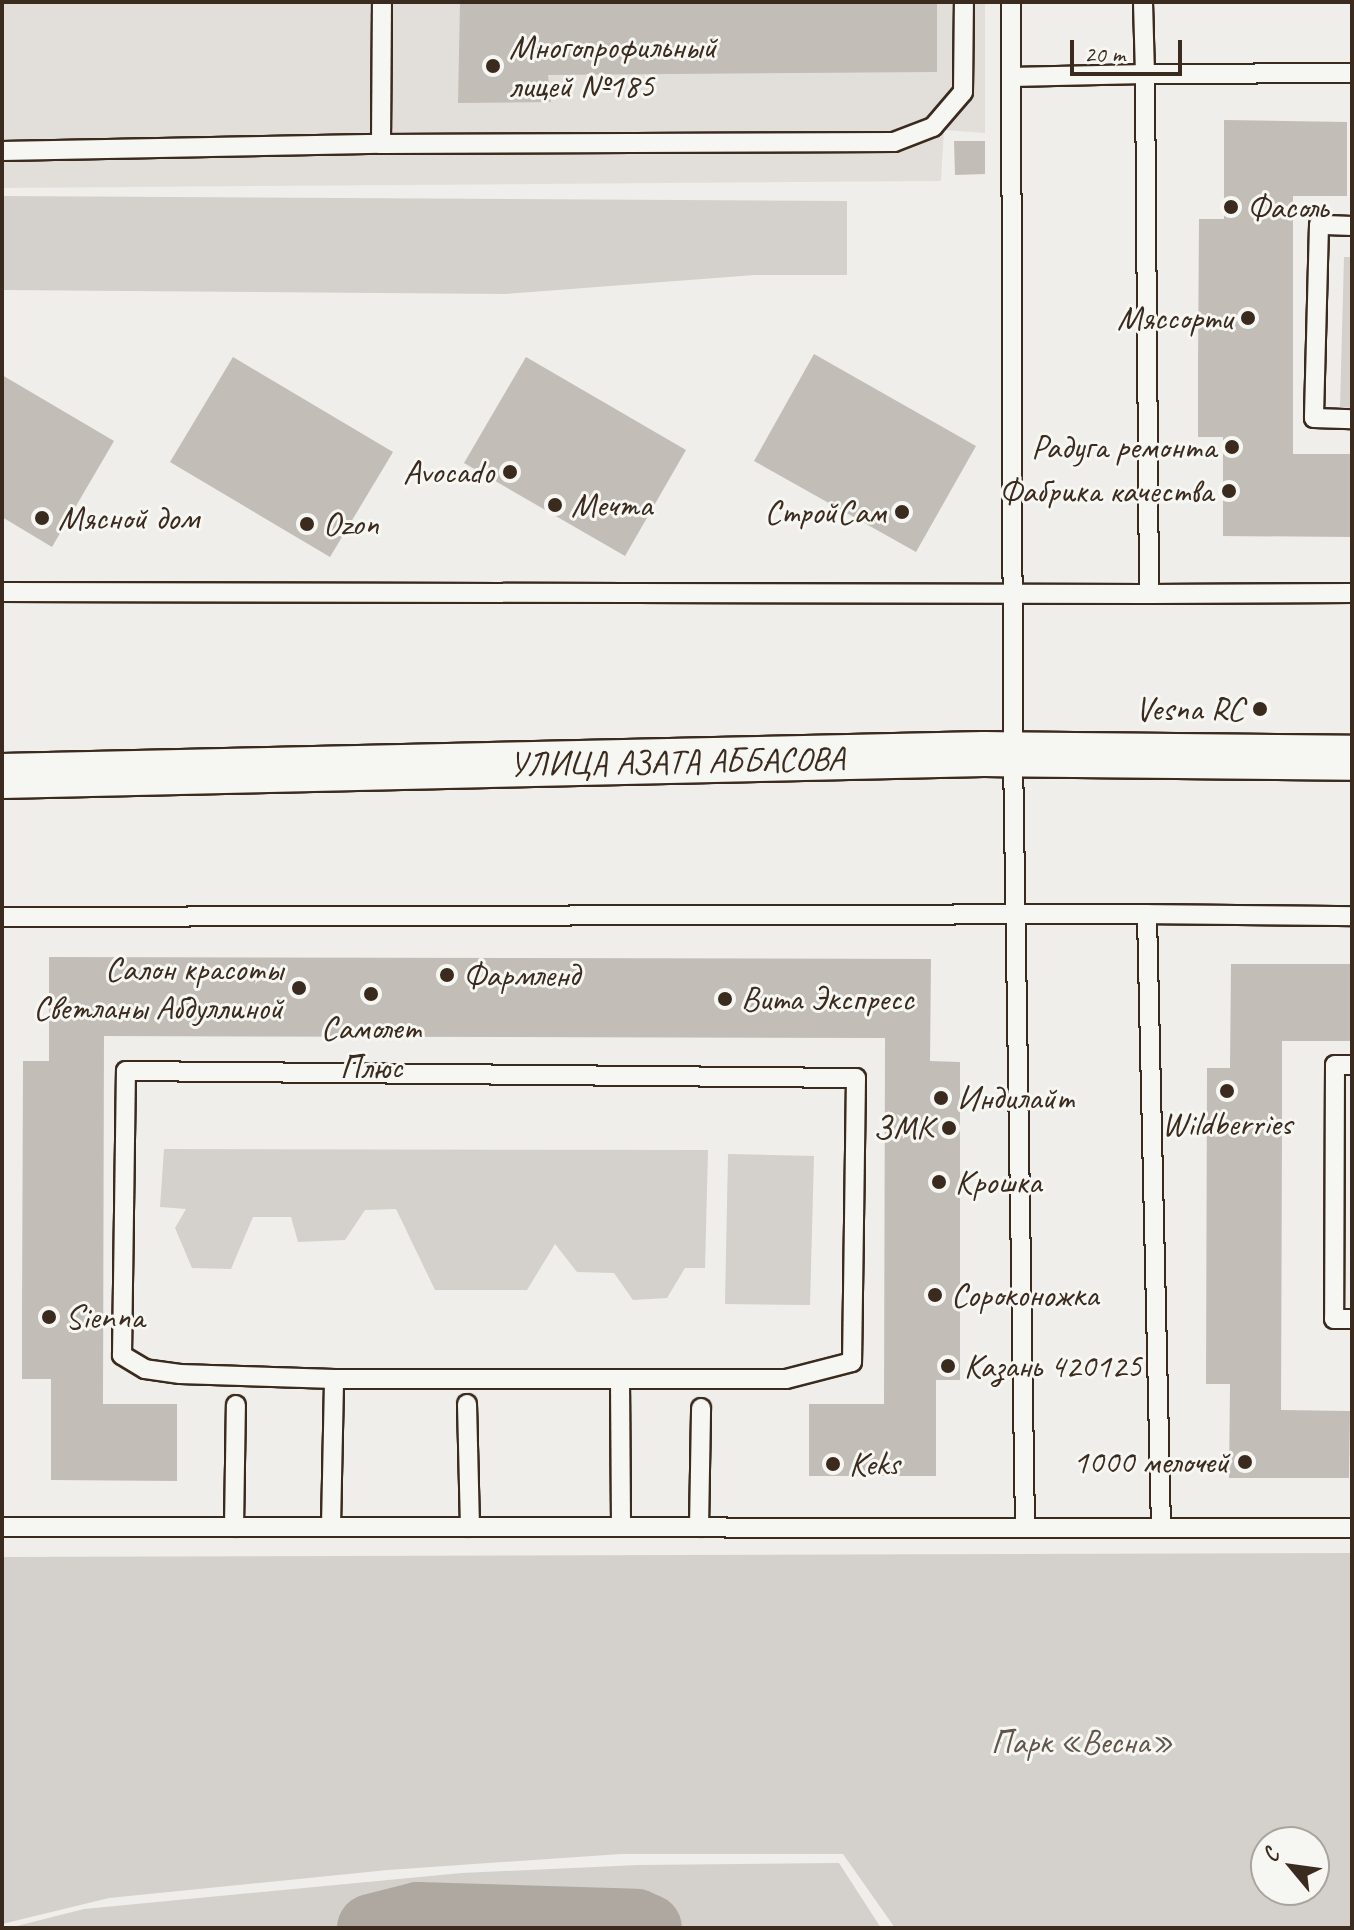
<!DOCTYPE html>
<html>
<head>
<meta charset="utf-8">
<style>
	body { margin:0 }
	#map { position:relative; width:1354px; height:1930px; overflow:hidden; background:#efeeea; font-family:Caveat,sans-serif }
	div>[style] { position:absolute }
	[style*='--x'] { left:calc(var(--x)*1px); top:calc(var(--y)*1px); width:calc(var(--w)*1px); rotate:calc(var(--a)*1deg) }
	.built>* { inset:0; background:#e2dfdb }
	.green>* { inset:0; background:#d4d1cc }
	.river>* { height:68px; margin:-34px; padding:0 34px; transform-origin:34px; border-radius:34px; background:#afa8a1 }
	.building>* { inset:0; background:#c2bdb7 }
	.roads { filter:drop-shadow(2px 0 #3b2a1e) drop-shadow(-2px 0 #3b2a1e) drop-shadow(0 2px #3b2a1e) drop-shadow(0 -2px #3b2a1e) }
	.service>* { height:18px; margin:-9px; padding:0 9px; transform-origin:9px; border-radius:9px; background:#f6f6f2 }
	.tertiary>* { height:44px; margin:-22px; padding:0 22px; transform-origin:22px; border-radius:22px; background:#f6f6f2 }
	.dots>* { width:22px; height:22px; translate:-50% -50%; box-sizing:border-box; border:4px solid #f6f6f2; border-radius:50% }
	span { translate:-50% -50%; white-space:nowrap; text-align:center; line-height:1.15; -webkit-text-stroke:6px #f6f6f2; paint-order:stroke }
	.poi-label { font-size:34px; color:#3b2a1e }
	.left { translate:0 -50%; text-align:left }
	.right { translate:-100% -50%; text-align:right }
	.street-label { font-size:34px; color:#3b2a1e }
	.park-label { font-size:34px; color:#61544a }
	.frame { position:absolute; inset:0; border:4px solid #3b2a1e; pointer-events:none }
	.north { position:absolute; left:1250px; top:1826px; width:80px; height:80px; box-sizing:border-box; background:#f6f6f2; border:2px solid #aba49d; border-radius:50%; rotate:299deg; font-size:22px; font-weight:700; line-height:32px; text-align:center; color:#3b2a1e }
	.north::after { content:''; display:block; margin:auto; width:28px; height:36px; background:#3b2a1e; clip-path:polygon(50% 0,100% 100%,50% 72%,0 100%) }
	.scale { position:absolute; left:1070px; top:40px; width:112px; height:36px; box-sizing:border-box; border:4px solid #3b2a1e; border-top:0; padding-left:10px; font-size:24px; line-height:28px; white-space:nowrap; color:#3b2a1e; -webkit-text-stroke:6px #f6f6f2; paint-order:stroke }
</style>
</head>
<body>
<div id="map">
	<div class="built">
		<i style="clip-path:polygon(2px 2px,985px 2px,985px 133px,944px 130px,941px 181px,2px 188px)"></i>
	</div>
	<div class="green">
		<i style="clip-path:polygon(2px 196px,847px 201px,847px 275px,755px 275px,506px 294px,2px 290px)"></i>
		<i style="clip-path:polygon(1344px 257px,1352px 257px,1352px 408px,1340px 407px)"></i>
		<i style="clip-path:polygon(164px 1149px,708px 1150px,705px 1268px,685px 1268px,667px 1298px,633px 1300px,614px 1273px,577px 1272px,555px 1244px,527px 1290px,435px 1290px,396px 1209px,365px 1210px,345px 1240px,298px 1242px,291px 1217px,253px 1217px,231px 1269px,192px 1268px,175px 1228px,186px 1209px,160px 1207px)"></i>
		<i style="clip-path:polygon(728px 1154px,814px 1156px,810px 1305px,725px 1304px)"></i>
		<i style="clip-path:polygon(evenodd,1352px 1553px,1352px 1928px,895px 1928px,843px 1854px,621px 1854px,388px 1870px,109px 1898px,2px 1924px,2px 1557px,1352px 1553px,1314px 1842px,1314px 1890px,1266px 1890px,1266px 1842px,1314px 1842px)"></i>
		<i style="clip-path:polygon(839px 1863px,881px 1928px,9px 1928px,84px 1909px,462px 1873px,638px 1865px)"></i>
	</div>
	<div class="river">
		<i style="--x:371;--y:1928;--w:49;--a:-14.3"></i>
		<i style="--x:418;--y:1916;--w:218;--a:1.8"></i>
		<i style="--x:636;--y:1923;--w:13;--a:23"></i>
	</div>
	<div class="building">
		<i style="clip-path:polygon(460px 2px,937px 2px,937px 72px,548px 75px,551px 102px,458px 103px)"></i>
		<i style="clip-path:polygon(1224px 120px,1347px 122px,1347px 196px,1293px 196px,1293px 454px,1352px 454px,1352px 537px,1223px 536px,1223px 437px,1198px 437px,1198px 368px,1199px 219px,1224px 219px)"></i>
		<i style="clip-path:polygon(954px 141px,985px 141px,985px 174px,955px 175px)"></i>
		<i style="clip-path:polygon(814px 354px,976px 446px,916px 552px,754px 461px)"></i>
		<i style="clip-path:polygon(233px 357px,393px 452px,330px 557px,170px 462px)"></i>
		<i style="clip-path:polygon(526px 357px,686px 450px,625px 556px,464px 463px)"></i>
		<i style="clip-path:polygon(2px 375px,114px 441px,52px 547px,2px 517px)"></i>
		<i style="clip-path:polygon(49px 957px,931px 959px,930px 1061px,960px 1062px,960px 1380px,936px 1380px,936px 1476px,809px 1476px,809px 1404px,884px 1404px,885px 1038px,104px 1036px,103px 1404px,177px 1404px,177px 1481px,51px 1480px,51px 1379px,22px 1379px,22px 1313px,23px 1061px,49px 1061px)"></i>
		<i style="clip-path:polygon(1231px 964px,1352px 964px,1352px 1041px,1282px 1041px,1282px 1131px,1281px 1410px,1350px 1411px,1349px 1478px,1229px 1478px,1230px 1384px,1206px 1384px,1207px 1068px,1230px 1068px)"></i>
	</div>
	<div class="roads">
		<div class="service">
			<i style="--x:1011;--y:2;--w:753;--a:89.85"></i>
			<i style="--x:1013;--y:755;--w:771;--a:89.11"></i>
			<i style="--x:1352;--y:73;--w:207;--a:179.7"></i>
			<i style="--x:1145;--y:74;--w:520;--a:89.56"></i>
			<i style="--x:1149;--y:594;--w:203;--a:-0.3"></i>
			<i style="--x:1011;--y:77;--w:134;--a:-1.3"></i>
			<i style="--x:1145;--y:74;--w:72;--a:-91.6"></i>
			<i style="--x:381;--y:144;--w:142;--a:-89.6"></i>
			<i style="--x:2;--y:151;--w:379;--a:-1.1"></i>
			<i style="--x:381;--y:144;--w:513;--a:-0.22"></i>
			<i style="--x:894;--y:142;--w:42;--a:-21"></i>
			<i style="--x:933;--y:127;--w:46;--a:-49.4"></i>
			<i style="--x:963;--y:92;--w:90;--a:-89.4"></i>
			<i style="--x:1352;--y:226;--w:33;--a:-178"></i>
			<i style="--x:1319;--y:225;--w:193;--a:91.5"></i>
			<i style="--x:1314;--y:418;--w:38;--a:2"></i>
			<i style="--x:2;--y:592;--w:1147;--a:0.1"></i>
			<i style="--x:2;--y:917;--w:1145;--a:-0.15"></i>
			<i style="--x:1352;--y:1065;--w:17;--a:180"></i>
			<i style="--x:1335;--y:1065;--w:254;--a:90.2"></i>
			<i style="--x:1334;--y:1319;--w:18;--a:0"></i>
			<i style="--x:126;--y:1071;--w:730;--a:0.55"></i>
			<i style="--x:856;--y:1078;--w:284;--a:90.8"></i>
			<i style="--x:852;--y:1362;--w:68;--a:165.6"></i>
			<i style="--x:786;--y:1379;--w:452;--a:180"></i>
			<i style="--x:334;--y:1379;--w:154;--a:-178.1"></i>
			<i style="--x:180;--y:1374;--w:35;--a:-172"></i>
			<i style="--x:145;--y:1369;--w:27;--a:-149"></i>
			<i style="--x:122;--y:1355;--w:284;--a:-89.2"></i>
			<i style="--x:620;--y:1380;--w:147;--a:89.6"></i>
			<i style="--x:467;--y:1404;--w:123;--a:88.6"></i>
			<i style="--x:331;--y:1526;--w:147;--a:-88.8"></i>
			<i style="--x:2;--y:1527;--w:1350;--a:0.04"></i>
			<i style="--x:234;--y:1527;--w:122;--a:-89.1"></i>
			<i style="--x:699;--y:1527;--w:119;--a:-89"></i>
			<i style="--x:1161;--y:1528;--w:614;--a:-91.31"></i>
			<i style="--x:1147;--y:914;--w:205;--a:0.6"></i>
		</div>
		<div class="tertiary">
			<i style="--x:2;--y:776;--w:982;--a:-1.28"></i>
			<i style="--x:984;--y:754;--w:368;--a:0.6"></i>
		</div>
	</div>
	<div class="dots">
		<i style="left:493px;top:66px;background:#3b2a1e"></i>
		<i style="left:1231px;top:207px;background:#3b2a1e"></i>
		<i style="left:1248px;top:318px;background:#3b2a1e"></i>
		<i style="left:1232px;top:447px;background:#3b2a1e"></i>
		<i style="left:510px;top:472px;background:#3b2a1e"></i>
		<i style="left:1229px;top:491px;background:#3b2a1e"></i>
		<i style="left:555px;top:505px;background:#3b2a1e"></i>
		<i style="left:902px;top:512px;background:#3b2a1e"></i>
		<i style="left:42px;top:518px;background:#3b2a1e"></i>
		<i style="left:307px;top:524px;background:#3b2a1e"></i>
		<i style="left:1260px;top:709px;background:#3b2a1e"></i>
		<i style="left:447px;top:975px;background:#3b2a1e"></i>
		<i style="left:299px;top:988px;background:#3b2a1e"></i>
		<i style="left:371px;top:994px;background:#3b2a1e"></i>
		<i style="left:725px;top:999px;background:#3b2a1e"></i>
		<i style="left:1227px;top:1091px;background:#3b2a1e"></i>
		<i style="left:941px;top:1098px;background:#3b2a1e"></i>
		<i style="left:949px;top:1128px;background:#3b2a1e"></i>
		<i style="left:939px;top:1182px;background:#3b2a1e"></i>
		<i style="left:935px;top:1295px;background:#3b2a1e"></i>
		<i style="left:49px;top:1317px;background:#3b2a1e"></i>
		<i style="left:948px;top:1366px;background:#3b2a1e"></i>
		<i style="left:1245px;top:1462px;background:#3b2a1e"></i>
		<i style="left:833px;top:1464px;background:#3b2a1e"></i>
	</div>
	<div class="poi-label">
		<span class="left" style="left:509px;top:66px">Многопрофильный<br>лицей №185</span>
		<span class="left" style="left:1247px;top:207px">Фасоль</span>
		<span class="right" style="left:1232px;top:318px">Мяссорти</span>
		<span class="right" style="left:1216px;top:447px">Радуга ремонта</span>
		<span class="right" style="left:494px;top:472px">Avocado</span>
		<span class="right" style="left:1213px;top:491px">Фабрика качества</span>
		<span class="left" style="left:571px;top:505px">Мечта</span>
		<span class="right" style="left:886px;top:512px">СтройСам</span>
		<span class="left" style="left:58px;top:518px">Мясной дом</span>
		<span class="left" style="left:323px;top:524px">Ozon</span>
		<span class="right" style="left:1244px;top:709px">Vesna RC</span>
		<span class="right" style="left:283px;top:988px">Салон красоты<br>Светланы Абдуллиной</span>
		<span class="left" style="left:463px;top:975px">Фармленд</span>
		<span class="left" style="left:741px;top:999px">Вита Экспресс</span>
		<span style="left:371px;top:1047px">Самолет<br>Плюс</span>
		<span class="left" style="left:957px;top:1098px">Индилайт</span>
		<span style="left:1227px;top:1124px">Wildberries</span>
		<span class="right" style="left:933px;top:1128px">ЗМК</span>
		<span class="left" style="left:955px;top:1182px">Крошка</span>
		<span class="left" style="left:951px;top:1295px">Сороконожка</span>
		<span class="left" style="left:65px;top:1317px">Sienna</span>
		<span class="left" style="left:964px;top:1366px">Казань 420125</span>
		<span class="right" style="left:1229px;top:1462px">1000 мелочей</span>
		<span class="left" style="left:849px;top:1464px">Keks</span>
	</div>
	<div class="street-label">
		<span style="left:677px;top:761px;rotate:-1deg">УЛИЦА АЗАТА АББАСОВА</span>
	</div>
	<div class="park-label">
		<span style="left:1082px;top:1742px">Парк «Весна»</span>
	</div>
	<div class="frame"></div>
	<div class="north">С</div>
	<div class="scale">20 m</div>
</div>
</body>
</html>
